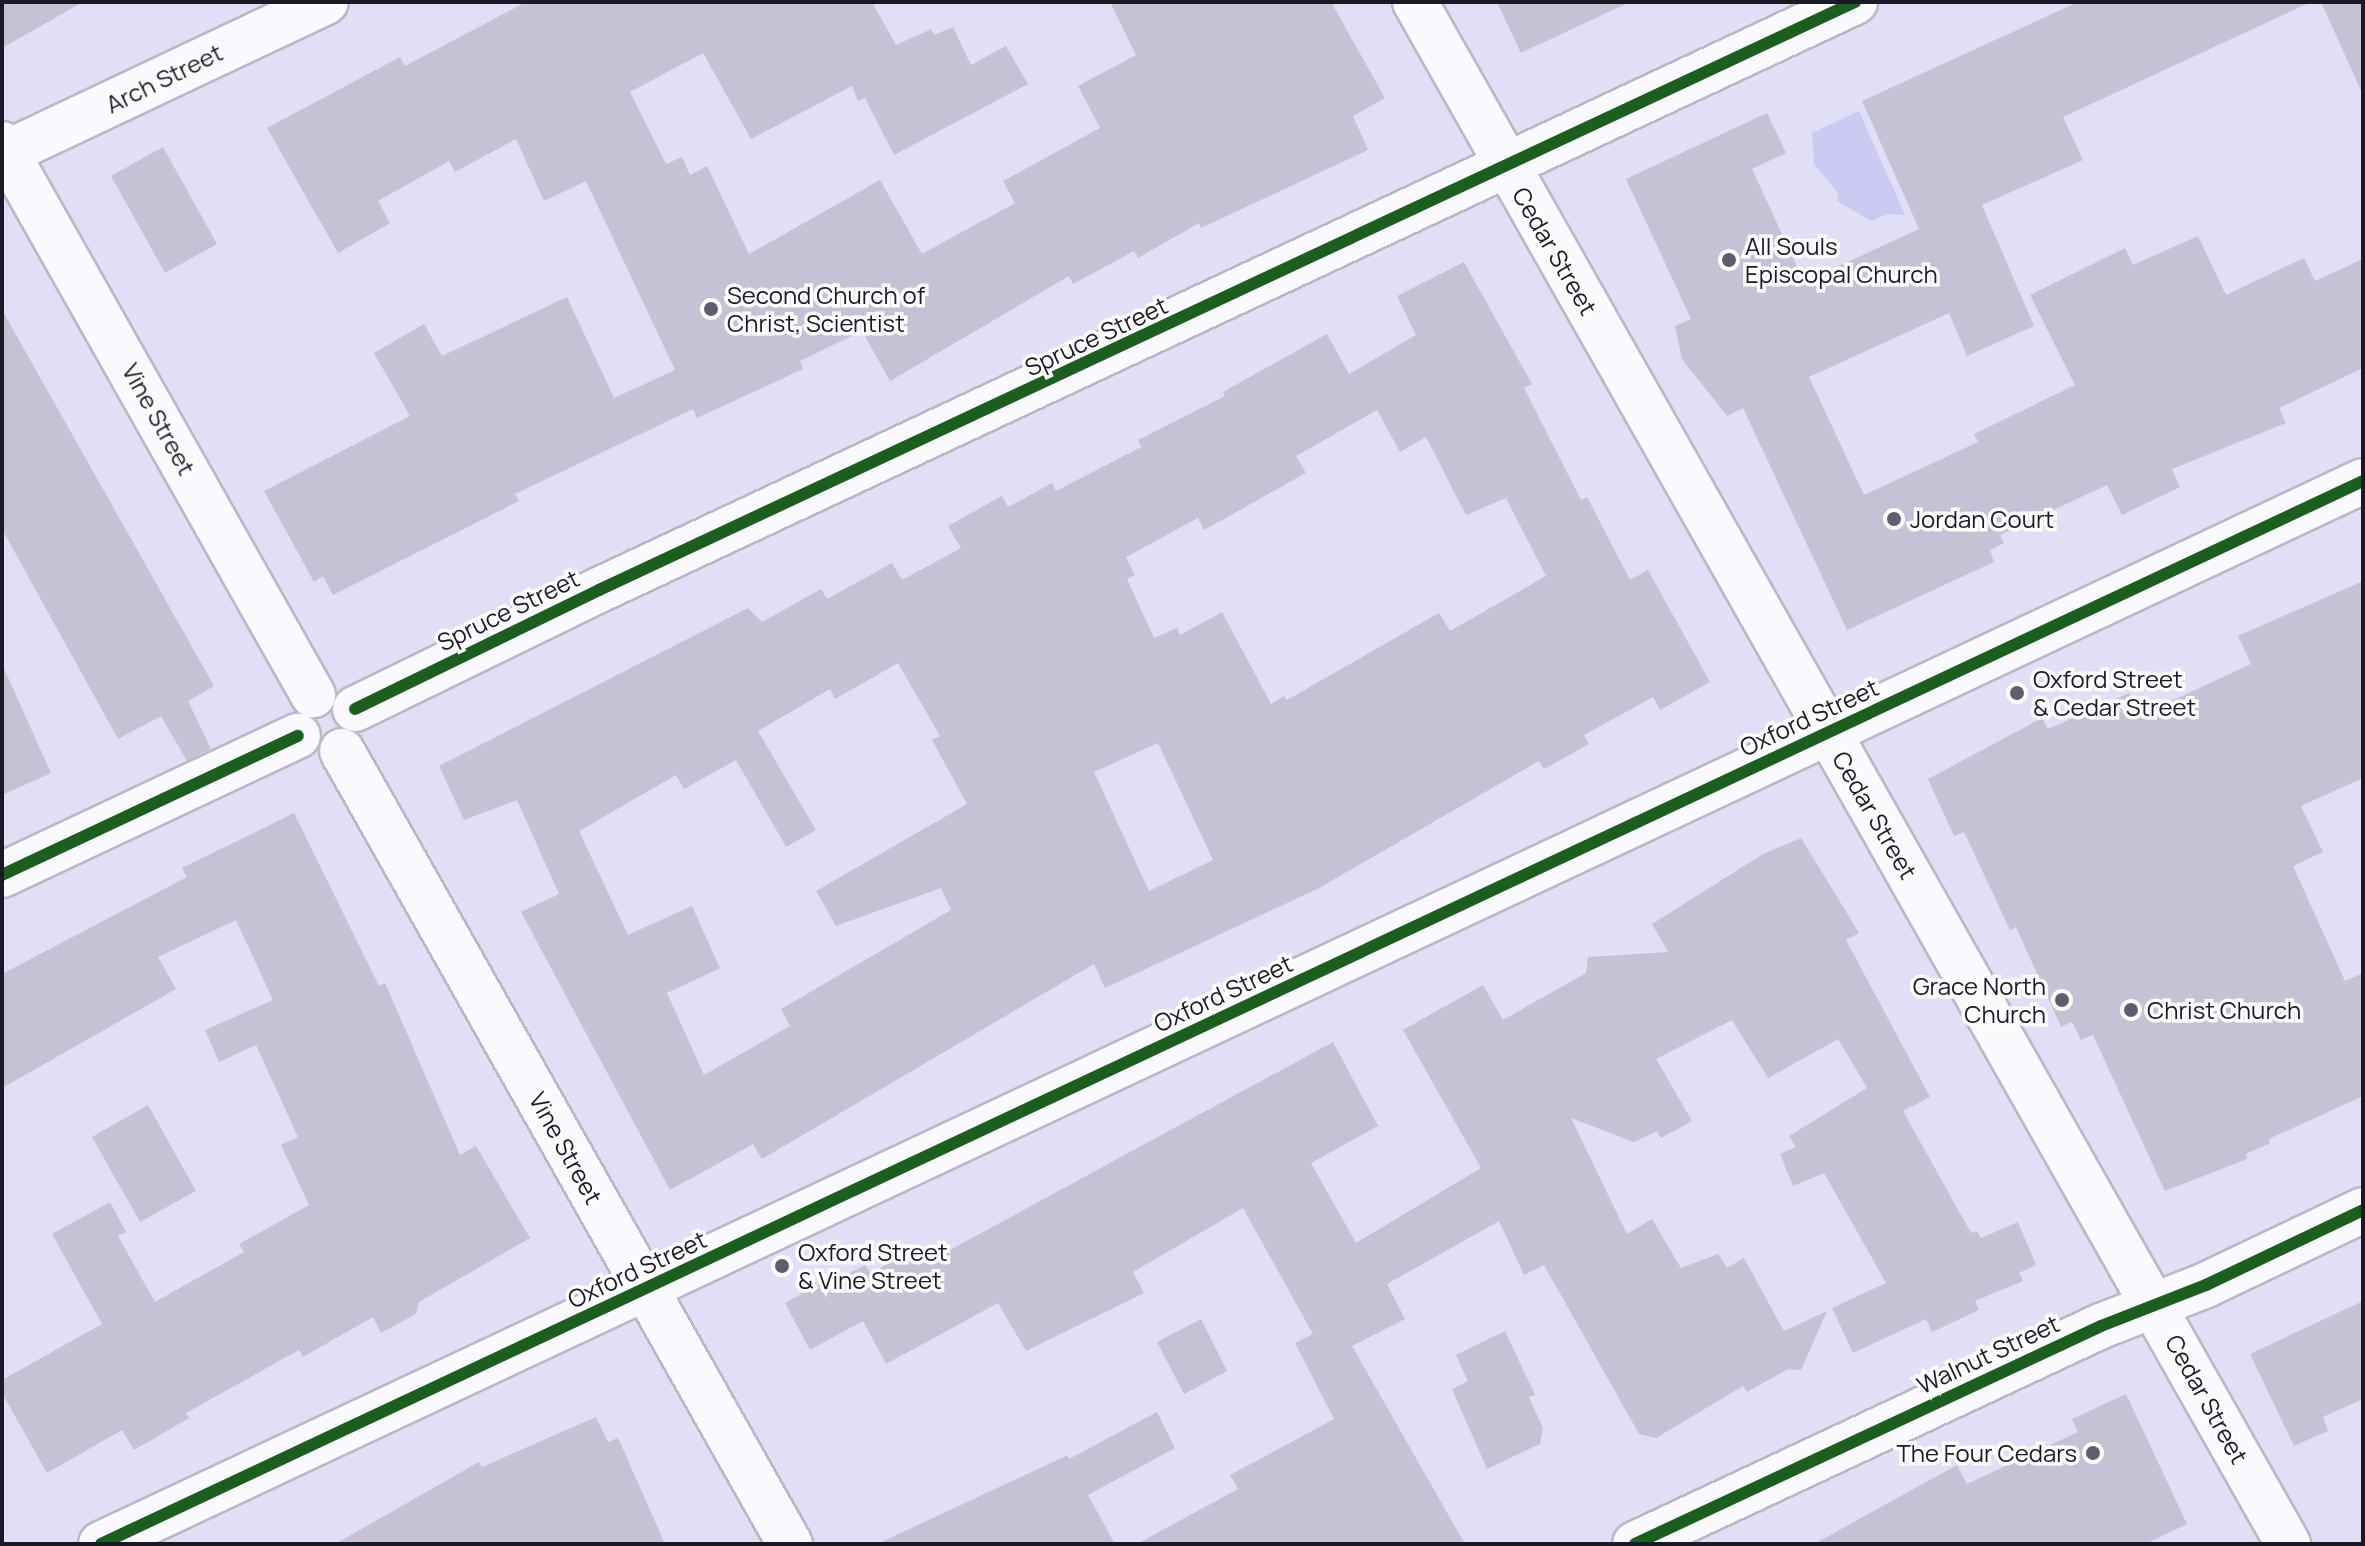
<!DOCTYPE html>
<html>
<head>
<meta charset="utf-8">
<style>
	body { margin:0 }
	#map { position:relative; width:2365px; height:1546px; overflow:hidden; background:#e0dff5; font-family:Manrope,sans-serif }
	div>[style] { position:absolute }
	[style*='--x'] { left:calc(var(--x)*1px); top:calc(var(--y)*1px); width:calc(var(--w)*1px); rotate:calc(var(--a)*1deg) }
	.green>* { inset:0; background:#cccaf3 }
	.building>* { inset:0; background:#c7c1d6 }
	.roads { filter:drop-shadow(2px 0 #b9b8c9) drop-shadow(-2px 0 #b9b8c9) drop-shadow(0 2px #b9b8c9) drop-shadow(0 -2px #b9b8c9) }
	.minor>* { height:44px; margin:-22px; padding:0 22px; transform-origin:22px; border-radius:22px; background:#fafafe }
	.tertiary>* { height:44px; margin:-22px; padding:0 22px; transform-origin:22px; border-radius:22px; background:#fafafe }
	.cycleway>* { height:12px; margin:-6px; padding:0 6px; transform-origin:6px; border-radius:6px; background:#1b5e20 }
	.dots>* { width:22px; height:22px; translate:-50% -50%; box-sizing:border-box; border:4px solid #fcfcfc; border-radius:50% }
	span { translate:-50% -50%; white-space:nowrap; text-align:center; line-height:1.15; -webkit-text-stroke:7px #fcfcfc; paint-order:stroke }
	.street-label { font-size:24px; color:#1a1926 }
	.poi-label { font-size:24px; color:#1a1926 }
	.left { translate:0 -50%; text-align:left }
	.right { translate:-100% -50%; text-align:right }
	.frame { position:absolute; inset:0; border:4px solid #1a1926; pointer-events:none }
</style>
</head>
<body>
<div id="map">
	<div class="green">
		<i style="clip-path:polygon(1859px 111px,1905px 215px,1888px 214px,1871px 221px,1837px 201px,1838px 193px,1814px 164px,1812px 133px)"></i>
	</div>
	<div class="building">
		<i style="clip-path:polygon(2px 2px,83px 2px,2px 48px)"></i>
		<i style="clip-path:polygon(526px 2px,872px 2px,896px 45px,931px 29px,934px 35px,953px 27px,971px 65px,1006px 46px,1028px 84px,894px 155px,865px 98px,858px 101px,852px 86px,751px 139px,703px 53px,630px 92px,666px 164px,682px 157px,690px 175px,707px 166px,749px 254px,880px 180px,922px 254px,1015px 203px,1003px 181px,1100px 128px,1078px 86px,1136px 55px,1110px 2px,1331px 2px,1385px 98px,1353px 116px,1368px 150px,1201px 228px,1199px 223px,1138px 258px,1134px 251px,1073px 284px,1069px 276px,890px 381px,862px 331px,800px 361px,803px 369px,697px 418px,693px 409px,515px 494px,519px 501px,333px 595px,323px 576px,314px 582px,264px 491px,410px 416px,374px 353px,424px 324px,442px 356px,567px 297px,614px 398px,675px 370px,586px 181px,544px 201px,516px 139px,455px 172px,449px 161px,378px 201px,390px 223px,338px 253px,267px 128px,400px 57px,405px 66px)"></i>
		<i style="clip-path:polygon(1497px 2px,1630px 2px,1521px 53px)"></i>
		<i style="clip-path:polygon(2078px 2px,2311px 2px,2063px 117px,2083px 160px,1982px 205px,2034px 326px,1967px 356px,1949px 313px,1809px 377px,1864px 495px,1978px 442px,1974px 434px,2075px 385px,2030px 295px,2125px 248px,2133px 265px,2198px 236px,2226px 295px,2304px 258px,2315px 281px,2363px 259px,2363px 368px,2279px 408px,2286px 423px,2172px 469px,2180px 487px,2122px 515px,2107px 485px,2000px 535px,2004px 543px,1990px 550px,1994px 562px,1847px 630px,1743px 408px,1727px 416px,1682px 359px,1675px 326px,1691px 319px,1626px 179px,1767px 113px,1786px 153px,1752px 169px,1804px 282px,1919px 229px,1862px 101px)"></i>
		<i style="clip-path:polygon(2321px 2px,2363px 2px,2363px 95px)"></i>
		<i style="clip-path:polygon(163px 147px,217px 244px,165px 273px,111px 176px)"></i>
		<i style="clip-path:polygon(evenodd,1464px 262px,1532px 384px,1524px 388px,1581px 500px,1587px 497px,1630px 580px,1648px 570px,1710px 682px,1660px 710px,1653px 697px,1584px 735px,1589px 744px,1544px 769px,1539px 761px,1319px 888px,1105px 988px,1094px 964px,762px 1159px,753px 1144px,670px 1190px,521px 912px,559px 894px,517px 800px,464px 820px,439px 766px,748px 608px,762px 622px,821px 589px,827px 599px,892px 563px,902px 580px,961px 548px,948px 526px,1002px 496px,1008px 507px,1052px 483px,1056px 491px,1141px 447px,1138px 440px,1225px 396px,1223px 392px,1327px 334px,1349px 374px,1416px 335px,1397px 296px,1464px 262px,1377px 410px,1400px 452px,1426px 437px,1466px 515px,1506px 498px,1546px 576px,1450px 631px,1439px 613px,1287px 700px,1284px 696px,1271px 704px,1222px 612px,1180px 635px,1177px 628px,1154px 638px,1127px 579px,1135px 575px,1126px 557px,1198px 518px,1204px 530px,1306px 473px,1296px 456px,1377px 410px,1464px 262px,898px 663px,940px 736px,932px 740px,967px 804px,816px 891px,836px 926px,941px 888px,951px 910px,781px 1009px,790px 1026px,704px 1075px,667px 993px,720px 968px,692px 906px,628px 935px,579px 831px,676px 775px,684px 789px,736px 760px,786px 847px,816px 830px,758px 731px,830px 689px,835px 699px,898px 663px,1464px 262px,1158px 743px,1213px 860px,1149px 891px,1094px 772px,1158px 743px)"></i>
		<i style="clip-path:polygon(2px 310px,214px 686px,188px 701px,211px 749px,187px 761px,161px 716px,118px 739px,2px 529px)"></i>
		<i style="clip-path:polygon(2363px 581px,2363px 778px,2301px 806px,2323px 852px,2293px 866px,2345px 981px,2363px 973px,2363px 1096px,2269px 1139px,2270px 1143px,2246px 1154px,2247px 1159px,2165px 1191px,2093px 1035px,2081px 1040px,2072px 1022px,2061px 1027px,2016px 927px,2010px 930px,1964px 832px,1954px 836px,1928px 779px,2042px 718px,2048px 729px,2129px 693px,2139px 716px,2251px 664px,2238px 636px)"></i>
		<i style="clip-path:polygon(2px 664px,51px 773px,2px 795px)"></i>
		<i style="clip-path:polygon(294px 813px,379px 986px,385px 983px,460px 1155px,476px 1146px,530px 1238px,419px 1302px,416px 1314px,381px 1333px,373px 1317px,303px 1357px,299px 1350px,186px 1413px,189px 1418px,134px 1450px,122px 1430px,47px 1473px,2px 1393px,2px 1380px,102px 1324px,52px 1234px,110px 1202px,126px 1232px,118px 1236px,155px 1302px,244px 1252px,239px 1244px,309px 1205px,281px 1145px,298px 1137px,256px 1045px,219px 1062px,205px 1030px,273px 1000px,236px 920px,158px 957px,176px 989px,2px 1088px,2px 974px,187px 877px,182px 868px)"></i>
		<i style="clip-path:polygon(1801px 838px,1859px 933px,1846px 940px,1930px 1097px,1903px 1111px,1971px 1233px,1977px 1231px,1981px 1238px,2018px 1222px,2036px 1265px,2019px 1273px,2023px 1281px,1975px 1301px,1979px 1310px,1932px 1332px,1926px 1319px,1853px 1353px,1832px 1308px,1886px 1283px,1824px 1173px,1793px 1186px,1780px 1154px,1796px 1147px,1789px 1136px,1867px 1088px,1838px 1039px,1768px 1078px,1732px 1020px,1656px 1059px,1692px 1121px,1661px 1138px,1657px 1131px,1634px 1142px,1571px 1118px,1627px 1234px,1652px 1219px,1681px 1268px,1718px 1254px,1727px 1268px,1744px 1258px,1784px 1331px,1827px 1311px,1801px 1370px,1788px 1369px,1747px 1392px,1743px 1386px,1656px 1438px,1639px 1434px,1544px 1265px,1524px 1275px,1499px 1221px,1387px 1284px,1405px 1319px,1352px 1346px,1465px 1544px,1137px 1544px,1238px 1489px,1230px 1475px,1334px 1419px,1295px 1343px,1313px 1334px,1243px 1208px,1133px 1272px,1144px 1293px,1026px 1351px,998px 1303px,886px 1364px,863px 1321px,810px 1350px,785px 1303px,842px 1272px,844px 1276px,865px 1265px,870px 1273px,916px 1249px,924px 1264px,1333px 1042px,1378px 1126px,1311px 1163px,1356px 1243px,1481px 1168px,1403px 1030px,1483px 985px,1503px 1020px,1586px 973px,1588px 957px,1668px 952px,1652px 924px,1763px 854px)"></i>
		<i style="clip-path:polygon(148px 1105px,196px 1191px,140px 1222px,92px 1137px)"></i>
		<i style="clip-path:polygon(2363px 1301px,2363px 1399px,2323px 1417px,2328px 1431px,2294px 1446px,2250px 1354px)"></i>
		<i style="clip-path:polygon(1201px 1319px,1227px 1371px,1184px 1394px,1157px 1342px)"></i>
		<i style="clip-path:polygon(1505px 1331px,1535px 1395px,1529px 1397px,1543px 1428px,1540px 1444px,1487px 1469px,1452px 1389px,1468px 1381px,1456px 1355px)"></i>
		<i style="clip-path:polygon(2126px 1394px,2187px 1524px,2145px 1544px,1814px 1544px,1957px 1465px,1967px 1484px,2078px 1432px,2072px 1419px)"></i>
		<i style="clip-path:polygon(1157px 1412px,1175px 1448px,1088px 1495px,1115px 1544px,877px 1544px,1068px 1455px,1069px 1459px)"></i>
		<i style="clip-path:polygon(596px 1417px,608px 1442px,618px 1438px,665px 1544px,335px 1544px,479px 1462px,482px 1467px)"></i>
	</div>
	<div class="roads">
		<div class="minor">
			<i style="--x:2;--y:144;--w:633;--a:60.56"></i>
			<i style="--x:2;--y:155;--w:358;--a:-25.3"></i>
			<i style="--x:355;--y:709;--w:271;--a:-26"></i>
			<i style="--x:599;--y:590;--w:1387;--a:-25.09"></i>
			<i style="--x:342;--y:751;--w:911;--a:60.54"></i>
			<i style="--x:2;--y:875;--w:327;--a:-25.2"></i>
			<i style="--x:1635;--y:1544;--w:514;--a:-25.07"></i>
			<i style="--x:2101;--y:1326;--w:113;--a:-21.3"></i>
			<i style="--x:2206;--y:1285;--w:174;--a:-25.5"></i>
		</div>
		<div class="tertiary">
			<i style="--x:1415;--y:2;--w:1772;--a:60.48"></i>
			<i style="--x:101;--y:1544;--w:2499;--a:-25.17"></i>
		</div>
	</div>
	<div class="cycleway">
		<i style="--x:355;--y:709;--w:271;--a:-26"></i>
		<i style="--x:599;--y:590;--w:1387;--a:-25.09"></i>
		<i style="--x:2;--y:875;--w:327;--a:-25.2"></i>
		<i style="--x:101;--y:1544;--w:2499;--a:-25.17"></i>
		<i style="--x:1635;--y:1544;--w:514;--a:-25.07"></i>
		<i style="--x:2101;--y:1326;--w:113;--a:-21.3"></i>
		<i style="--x:2206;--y:1285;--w:174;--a:-25.5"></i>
	</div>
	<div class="dots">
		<i style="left:1729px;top:260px;background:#5f5e6e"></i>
		<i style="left:711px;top:309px;background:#5f5e6e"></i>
		<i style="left:1894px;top:519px;background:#5f5e6e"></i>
		<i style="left:2017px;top:693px;background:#5f5e6e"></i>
		<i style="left:2062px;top:1000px;background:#5f5e6e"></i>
		<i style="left:2131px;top:1010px;background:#5f5e6e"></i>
		<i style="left:782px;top:1266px;background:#5f5e6e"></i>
		<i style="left:2093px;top:1453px;background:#5f5e6e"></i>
	</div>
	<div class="street-label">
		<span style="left:164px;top:78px;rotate:-26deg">Arch Street</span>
		<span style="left:1555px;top:251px;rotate:60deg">Cedar Street</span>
		<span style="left:1096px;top:336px;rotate:-25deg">Spruce Street</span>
		<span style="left:159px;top:419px;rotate:61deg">Vine Street</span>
		<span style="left:508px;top:610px;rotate:-26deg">Spruce Street</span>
		<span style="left:1809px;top:717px;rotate:-25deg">Oxford Street</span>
		<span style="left:1875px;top:815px;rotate:60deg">Cedar Street</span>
		<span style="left:1223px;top:993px;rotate:-25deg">Oxford Street</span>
		<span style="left:566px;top:1148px;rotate:61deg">Vine Street</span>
		<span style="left:637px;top:1269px;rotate:-25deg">Oxford Street</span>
		<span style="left:1988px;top:1354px;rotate:-25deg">Walnut Street</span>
		<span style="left:2207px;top:1399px;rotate:61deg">Cedar Street</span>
	</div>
	<div class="poi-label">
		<span class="left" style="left:1745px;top:260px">All Souls<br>Episcopal Church</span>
		<span class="left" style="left:727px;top:309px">Second Church of<br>Christ, Scientist</span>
		<span class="left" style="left:1910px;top:519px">Jordan Court</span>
		<span class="left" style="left:2033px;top:693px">Oxford Street<br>&amp; Cedar Street</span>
		<span class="right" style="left:2046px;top:1000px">Grace North<br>Church</span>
		<span class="left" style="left:2147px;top:1010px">Christ Church</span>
		<span class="left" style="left:798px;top:1266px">Oxford Street<br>&amp; Vine Street</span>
		<span class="right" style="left:2077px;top:1453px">The Four Cedars</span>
	</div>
	<div class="frame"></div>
</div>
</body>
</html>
